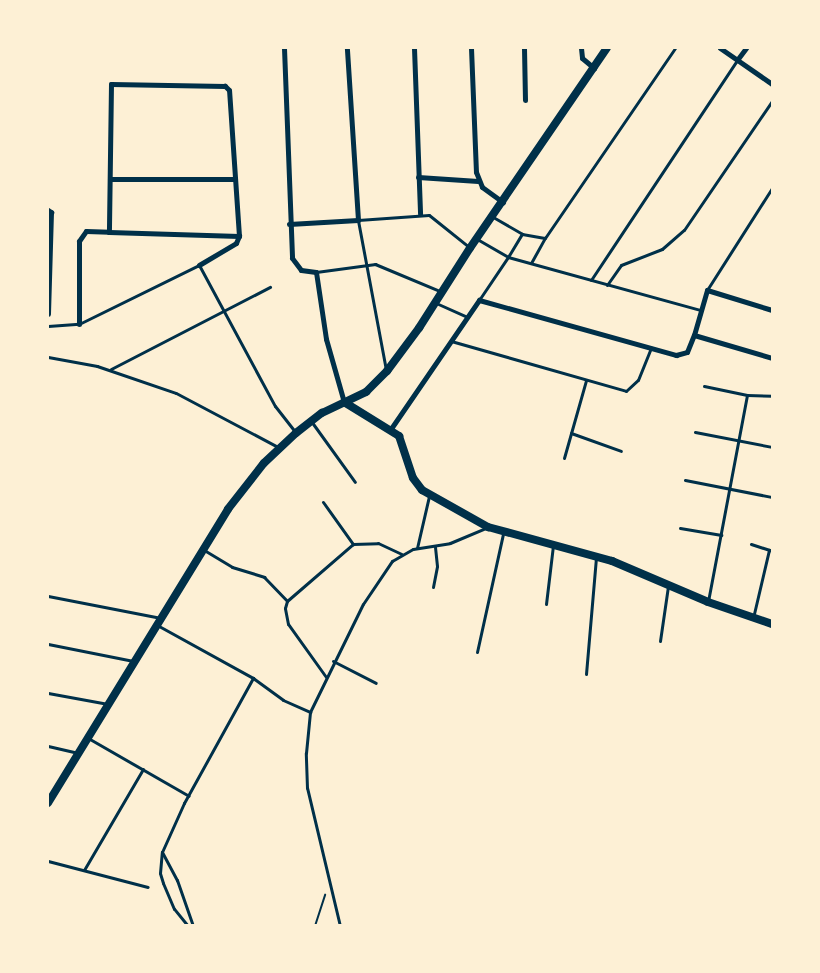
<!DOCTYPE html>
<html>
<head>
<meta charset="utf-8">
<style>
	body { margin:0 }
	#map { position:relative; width:820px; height:973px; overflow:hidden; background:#fdf0d5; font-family:Roboto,sans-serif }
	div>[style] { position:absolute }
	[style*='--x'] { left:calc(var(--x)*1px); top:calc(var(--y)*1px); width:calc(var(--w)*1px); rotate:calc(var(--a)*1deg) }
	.path>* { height:2px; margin:-1px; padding:0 1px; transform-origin:1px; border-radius:1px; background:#003049 }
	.service>* { height:3px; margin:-1.5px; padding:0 1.5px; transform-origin:1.5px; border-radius:1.5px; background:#003049 }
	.minor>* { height:5px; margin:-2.5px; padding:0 2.5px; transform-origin:2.5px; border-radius:2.5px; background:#003049 }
	.tertiary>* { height:8px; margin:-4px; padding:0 4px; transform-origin:4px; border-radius:4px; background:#003049 }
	span { translate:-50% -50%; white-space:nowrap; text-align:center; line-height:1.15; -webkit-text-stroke:5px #fdf0d5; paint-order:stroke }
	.frame { position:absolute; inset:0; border:49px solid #fdf0d5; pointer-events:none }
</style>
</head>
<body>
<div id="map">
	<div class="path">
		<i style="--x:315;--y:926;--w:33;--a:-72"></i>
	</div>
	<div class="service">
		<i style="--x:493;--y:217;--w:34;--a:30"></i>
		<i style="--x:477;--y:239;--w:36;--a:30"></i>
		<i style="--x:508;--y:257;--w:27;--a:-59"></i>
		<i style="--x:522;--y:234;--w:23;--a:10"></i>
		<i style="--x:545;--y:238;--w:230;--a:-55.6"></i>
		<i style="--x:531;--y:263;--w:29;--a:-61"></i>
		<i style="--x:316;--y:272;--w:60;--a:-7.7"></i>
		<i style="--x:375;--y:264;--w:73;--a:22.7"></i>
		<i style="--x:591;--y:280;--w:264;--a:-56.4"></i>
		<i style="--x:607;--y:285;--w:24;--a:-55"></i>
		<i style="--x:621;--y:265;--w:44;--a:-21.3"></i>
		<i style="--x:662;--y:249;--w:29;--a:-41"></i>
		<i style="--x:684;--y:230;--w:156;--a:-55.7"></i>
		<i style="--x:707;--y:290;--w:121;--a:-57.5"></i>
		<i style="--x:479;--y:300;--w:52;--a:-56"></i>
		<i style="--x:508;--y:257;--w:199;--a:15.4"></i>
		<i style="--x:436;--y:303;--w:34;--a:24"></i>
		<i style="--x:48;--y:326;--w:31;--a:-4"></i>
		<i style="--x:79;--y:324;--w:134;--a:-26.2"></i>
		<i style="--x:199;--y:265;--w:160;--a:61.7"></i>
		<i style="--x:275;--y:406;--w:33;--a:52"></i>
		<i style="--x:451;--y:341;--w:182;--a:15.9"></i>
		<i style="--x:626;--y:391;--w:16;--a:-43"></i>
		<i style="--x:638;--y:380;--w:35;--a:-68"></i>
		<i style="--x:48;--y:357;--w:50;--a:10.4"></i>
		<i style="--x:97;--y:366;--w:83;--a:18.9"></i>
		<i style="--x:176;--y:393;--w:115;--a:27.9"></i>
		<i style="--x:111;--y:369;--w:179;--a:-27.3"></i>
		<i style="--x:386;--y:370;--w:153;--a:-100.6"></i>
		<i style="--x:358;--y:220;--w:71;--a:-4"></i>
		<i style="--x:429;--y:215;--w:51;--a:38.7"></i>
		<i style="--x:704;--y:386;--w:44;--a:11.8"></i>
		<i style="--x:747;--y:395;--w:211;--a:100.7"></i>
		<i style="--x:747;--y:395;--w:25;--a:2"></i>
		<i style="--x:311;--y:421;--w:75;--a:54.2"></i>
		<i style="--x:695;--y:432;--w:78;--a:11"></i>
		<i style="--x:571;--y:433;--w:53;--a:19.8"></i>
		<i style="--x:564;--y:458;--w:81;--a:-74.2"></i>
		<i style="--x:685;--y:480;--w:89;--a:11.1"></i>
		<i style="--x:323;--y:502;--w:52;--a:54.5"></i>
		<i style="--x:680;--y:528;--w:42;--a:9.7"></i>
		<i style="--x:751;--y:544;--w:22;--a:18"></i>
		<i style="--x:417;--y:548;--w:53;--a:-77"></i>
		<i style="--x:204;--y:550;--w:33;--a:31"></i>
		<i style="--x:232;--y:567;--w:34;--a:17"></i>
		<i style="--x:264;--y:577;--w:33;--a:46"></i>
		<i style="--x:433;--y:587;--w:21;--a:-79"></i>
		<i style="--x:437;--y:566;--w:19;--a:-96"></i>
		<i style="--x:48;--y:596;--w:115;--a:11"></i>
		<i style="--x:546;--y:604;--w:59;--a:-83.2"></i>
		<i style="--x:753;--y:618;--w:70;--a:-76.8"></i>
		<i style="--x:157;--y:625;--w:110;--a:28.9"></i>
		<i style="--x:253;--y:678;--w:37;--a:36"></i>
		<i style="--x:283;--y:700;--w:30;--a:24"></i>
		<i style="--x:660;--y:641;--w:56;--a:-81.7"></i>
		<i style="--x:48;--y:644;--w:87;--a:11.3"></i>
		<i style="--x:477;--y:652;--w:121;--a:-77.6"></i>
		<i style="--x:333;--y:661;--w:48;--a:27.1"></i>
		<i style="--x:586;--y:674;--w:117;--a:-85.1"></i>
		<i style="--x:326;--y:677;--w:65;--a:-125.6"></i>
		<i style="--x:288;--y:624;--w:16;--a:-101"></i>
		<i style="--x:285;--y:608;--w:7;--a:-74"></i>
		<i style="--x:287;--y:601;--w:87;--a:-40.8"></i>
		<i style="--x:353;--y:544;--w:25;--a:-2"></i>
		<i style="--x:378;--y:543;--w:26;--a:25"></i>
		<i style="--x:48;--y:693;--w:61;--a:10.4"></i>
		<i style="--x:88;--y:738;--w:116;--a:29.9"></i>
		<i style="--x:48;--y:746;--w:31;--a:13"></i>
		<i style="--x:162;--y:852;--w:32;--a:62"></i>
		<i style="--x:177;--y:880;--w:49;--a:70.8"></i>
		<i style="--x:48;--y:861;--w:103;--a:14.6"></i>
		<i style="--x:84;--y:870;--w:117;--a:-59.7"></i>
		<i style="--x:188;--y:926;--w:22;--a:-129"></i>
		<i style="--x:174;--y:909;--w:28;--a:-113"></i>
		<i style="--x:163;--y:883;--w:10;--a:-107"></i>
		<i style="--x:160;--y:873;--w:21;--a:-85"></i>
		<i style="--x:162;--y:852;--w:54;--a:-65.8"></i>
		<i style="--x:184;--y:803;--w:143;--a:-61.1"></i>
		<i style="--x:340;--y:926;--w:142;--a:-103.4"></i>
		<i style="--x:307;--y:788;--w:35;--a:-92"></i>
		<i style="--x:306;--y:753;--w:41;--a:-84.4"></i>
		<i style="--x:310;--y:712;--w:120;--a:-63.9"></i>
		<i style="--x:363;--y:604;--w:52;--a:-56"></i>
		<i style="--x:392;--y:561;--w:24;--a:-30"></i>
		<i style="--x:413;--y:549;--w:37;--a:-9"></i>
		<i style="--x:450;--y:543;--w:41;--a:-22.8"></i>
	</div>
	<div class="minor">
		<i style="--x:284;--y:48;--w:210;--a:87.8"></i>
		<i style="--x:292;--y:258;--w:15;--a:53"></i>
		<i style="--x:301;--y:270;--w:15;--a:8"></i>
		<i style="--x:316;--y:272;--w:68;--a:81.5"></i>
		<i style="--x:326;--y:339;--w:66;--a:74.1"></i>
		<i style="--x:414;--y:48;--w:166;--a:87.9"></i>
		<i style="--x:471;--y:48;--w:124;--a:87.7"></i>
		<i style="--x:476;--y:172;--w:16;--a:68"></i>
		<i style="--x:482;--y:187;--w:26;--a:36"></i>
		<i style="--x:524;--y:48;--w:52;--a:88.9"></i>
		<i style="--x:581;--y:48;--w:10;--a:84"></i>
		<i style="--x:582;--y:58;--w:16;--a:40"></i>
		<i style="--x:720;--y:48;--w:63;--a:34.7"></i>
		<i style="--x:737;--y:60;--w:15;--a:-53"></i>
		<i style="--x:418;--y:177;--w:60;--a:3.8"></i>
		<i style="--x:110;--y:179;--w:125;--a:0"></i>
		<i style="--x:48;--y:210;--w:4;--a:34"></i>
		<i style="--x:51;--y:212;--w:102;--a:91.7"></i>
		<i style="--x:289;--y:224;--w:69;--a:-3.3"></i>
		<i style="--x:358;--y:220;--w:172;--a:-93.7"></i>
		<i style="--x:199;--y:265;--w:43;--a:-30.7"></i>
		<i style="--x:236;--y:243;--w:8;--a:-67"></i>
		<i style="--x:239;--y:236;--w:146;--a:-93.9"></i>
		<i style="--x:229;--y:90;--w:6;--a:-135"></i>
		<i style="--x:225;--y:86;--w:114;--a:-179"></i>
		<i style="--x:111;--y:84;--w:148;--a:90.8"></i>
		<i style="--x:109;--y:232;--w:130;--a:1.8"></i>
		<i style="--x:79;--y:324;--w:83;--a:-90"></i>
		<i style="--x:79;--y:241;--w:12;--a:-55"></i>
		<i style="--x:86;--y:231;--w:23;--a:2"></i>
		<i style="--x:694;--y:335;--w:47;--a:-73.9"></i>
		<i style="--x:707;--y:290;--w:68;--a:17.1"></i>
		<i style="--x:390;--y:430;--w:158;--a:-55.6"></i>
		<i style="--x:479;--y:300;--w:205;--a:15.6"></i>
		<i style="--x:676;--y:355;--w:11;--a:-15"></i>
		<i style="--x:687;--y:352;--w:18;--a:-68"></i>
		<i style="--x:694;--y:335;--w:81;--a:16.4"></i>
	</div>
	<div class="tertiary">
		<i style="--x:344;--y:402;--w:65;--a:31.7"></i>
		<i style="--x:399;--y:436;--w:44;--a:71.6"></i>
		<i style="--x:413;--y:478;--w:15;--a:53"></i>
		<i style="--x:422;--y:490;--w:76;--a:29.3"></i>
		<i style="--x:488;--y:527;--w:129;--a:15.3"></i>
		<i style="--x:612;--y:561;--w:104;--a:23.1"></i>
		<i style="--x:708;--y:602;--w:68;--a:19"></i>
		<i style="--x:48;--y:803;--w:345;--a:-58.5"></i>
		<i style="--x:228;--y:509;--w:58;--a:-52"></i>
		<i style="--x:264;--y:463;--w:44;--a:-43.2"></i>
		<i style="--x:296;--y:433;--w:33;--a:-38"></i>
		<i style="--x:322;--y:413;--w:49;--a:-25.5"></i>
		<i style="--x:366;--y:392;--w:30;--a:-45"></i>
		<i style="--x:387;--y:371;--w:54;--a:-53.3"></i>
		<i style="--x:419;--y:328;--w:95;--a:-57.5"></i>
		<i style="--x:470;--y:248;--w:242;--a:-55.6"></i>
	</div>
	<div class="frame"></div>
</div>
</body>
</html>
